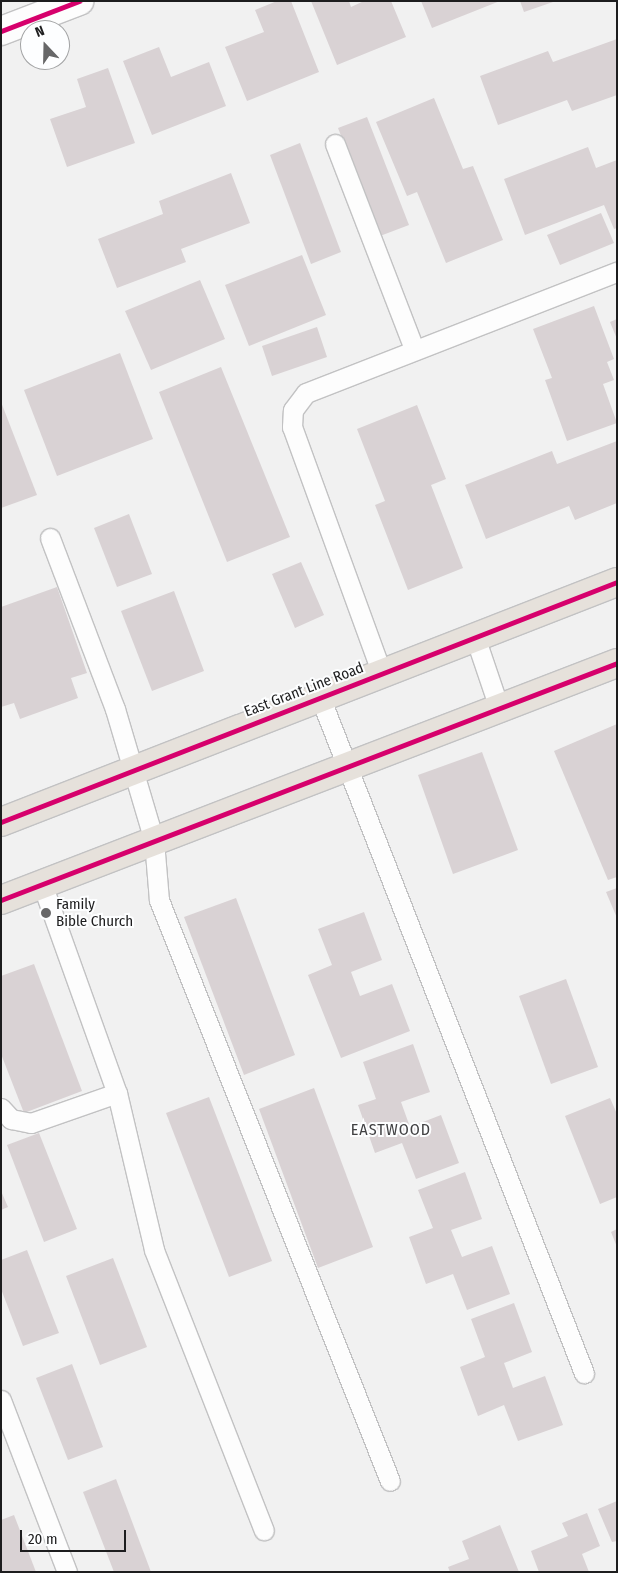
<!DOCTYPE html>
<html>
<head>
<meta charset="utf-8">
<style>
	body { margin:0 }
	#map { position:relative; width:618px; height:1573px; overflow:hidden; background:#f1f1f1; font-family:"Fira Sans Condensed",sans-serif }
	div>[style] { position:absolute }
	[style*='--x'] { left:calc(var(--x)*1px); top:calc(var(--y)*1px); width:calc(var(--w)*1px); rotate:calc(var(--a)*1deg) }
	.building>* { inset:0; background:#d9d2d4 }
	.roads { filter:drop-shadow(1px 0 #c2c2c3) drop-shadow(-1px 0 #c2c2c3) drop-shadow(0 1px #c2c2c3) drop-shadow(0 -1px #c2c2c3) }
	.lane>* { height:19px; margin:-9.5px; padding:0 9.5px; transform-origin:9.5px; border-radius:9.5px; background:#fdfdfd }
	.street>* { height:28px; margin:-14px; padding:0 14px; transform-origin:14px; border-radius:14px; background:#fdfdfd }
	.primary>* { height:28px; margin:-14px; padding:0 14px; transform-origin:14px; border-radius:14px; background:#e6e1db }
	.cycleway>* { height:5px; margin:-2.5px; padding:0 2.5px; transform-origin:2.5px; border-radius:2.5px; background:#d6006c }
	.dots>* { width:14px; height:14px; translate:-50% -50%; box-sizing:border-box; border:2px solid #fdfeff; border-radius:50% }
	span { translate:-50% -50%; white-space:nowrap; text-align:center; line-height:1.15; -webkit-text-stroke:4px #fdfeff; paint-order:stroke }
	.street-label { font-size:15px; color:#1d1d1e }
	.poi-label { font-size:15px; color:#1d1d1e }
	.left { translate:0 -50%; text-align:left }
	.neighbourhood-label { font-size:16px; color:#414143; letter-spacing:1px }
	.frame { position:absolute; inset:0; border:2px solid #1d1d1e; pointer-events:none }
	.north { position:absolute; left:20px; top:20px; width:50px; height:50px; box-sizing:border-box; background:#fdfeff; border:1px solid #a3a4a5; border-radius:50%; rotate:339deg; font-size:14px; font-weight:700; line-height:20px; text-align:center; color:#1d1d1e }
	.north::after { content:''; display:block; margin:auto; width:18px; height:22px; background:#676768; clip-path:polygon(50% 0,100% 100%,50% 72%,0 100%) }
	.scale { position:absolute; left:20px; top:1530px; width:106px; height:22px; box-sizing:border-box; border:2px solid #1d1d1e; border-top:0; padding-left:6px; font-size:15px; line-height:18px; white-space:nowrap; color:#1d1d1e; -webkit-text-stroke:4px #fdfeff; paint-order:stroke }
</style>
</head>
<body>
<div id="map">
	<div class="building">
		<i style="clip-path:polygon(277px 1px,291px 1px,319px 72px,247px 101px,225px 47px,264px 32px,255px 10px)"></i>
		<i style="clip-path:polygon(311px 1px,349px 1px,351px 7px,364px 1px,391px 1px,406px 37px,337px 65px)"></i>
		<i style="clip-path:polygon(421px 1px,500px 1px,432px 28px)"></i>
		<i style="clip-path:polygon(520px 1px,553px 1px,553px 2px,524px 12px)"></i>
		<i style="clip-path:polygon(617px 39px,617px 95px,572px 111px,567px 100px,498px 125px,480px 76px,548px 51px,553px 62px)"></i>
		<i style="clip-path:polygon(159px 47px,171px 77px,209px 62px,226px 106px,152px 135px,123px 61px)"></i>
		<i style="clip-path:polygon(108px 68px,135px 143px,67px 167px,50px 119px,86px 107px,77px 79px)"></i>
		<i style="clip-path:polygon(434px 98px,463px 169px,473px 166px,503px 240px,446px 263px,417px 192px,407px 196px,376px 122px)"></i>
		<i style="clip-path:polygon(367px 117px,409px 225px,380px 236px,338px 128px)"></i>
		<i style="clip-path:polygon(300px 143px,341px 252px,311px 264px,270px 155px)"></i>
		<i style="clip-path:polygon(588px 147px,596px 168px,617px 160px,617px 228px,614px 229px,604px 205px,525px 235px,504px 179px)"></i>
		<i style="clip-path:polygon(231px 173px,250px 223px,181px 249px,186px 262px,117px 288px,98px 239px,163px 214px,159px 201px)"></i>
		<i style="clip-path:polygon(601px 213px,614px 243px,560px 265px,547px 235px)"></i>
		<i style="clip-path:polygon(302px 255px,326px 315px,249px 346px,225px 285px)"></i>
		<i style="clip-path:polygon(200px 280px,225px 339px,151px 370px,125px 311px)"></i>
		<i style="clip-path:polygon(594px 306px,614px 359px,607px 362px,614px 380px,603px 384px,617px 423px,567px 441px,545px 380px,552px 378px,533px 329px)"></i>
		<i style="clip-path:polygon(617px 319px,617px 339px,610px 322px)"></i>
		<i style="clip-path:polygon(317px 327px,327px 357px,272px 376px,262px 346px)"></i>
		<i style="clip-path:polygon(120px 353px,153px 439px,57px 476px,24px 390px)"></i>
		<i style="clip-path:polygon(221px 367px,290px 537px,227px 562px,159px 392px)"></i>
		<i style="clip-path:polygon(1px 402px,37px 495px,1px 508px)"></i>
		<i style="clip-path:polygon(417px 405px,446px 479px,431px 485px,463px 568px,408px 590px,375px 505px,385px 501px,357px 429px)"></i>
		<i style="clip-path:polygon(617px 441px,617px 503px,575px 520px,569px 506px,486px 539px,465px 485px,552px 451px,557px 464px)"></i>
		<i style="clip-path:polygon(129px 514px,152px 574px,117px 587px,94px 528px)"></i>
		<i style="clip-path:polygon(301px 562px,324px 615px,295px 628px,272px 574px)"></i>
		<i style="clip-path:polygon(57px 587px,87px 673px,71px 678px,78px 698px,20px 719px,14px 703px,1px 707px,1px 607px)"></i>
		<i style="clip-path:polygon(174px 591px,204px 671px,152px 691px,121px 611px)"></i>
		<i style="clip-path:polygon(617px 724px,617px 877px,608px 880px,554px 751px)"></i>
		<i style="clip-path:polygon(482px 752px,518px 850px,453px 874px,418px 775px)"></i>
		<i style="clip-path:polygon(617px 888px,617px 918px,606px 892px)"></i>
		<i style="clip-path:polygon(236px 898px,295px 1055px,244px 1075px,184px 917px)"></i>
		<i style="clip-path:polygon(364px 912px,382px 960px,351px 972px,360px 996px,392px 984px,410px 1031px,341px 1058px,308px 975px,332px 965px,318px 929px)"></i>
		<i style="clip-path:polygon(34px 964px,82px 1091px,24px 1113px,1px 1054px,1px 976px)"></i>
		<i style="clip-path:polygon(566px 979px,598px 1067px,551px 1084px,519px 996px)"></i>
		<i style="clip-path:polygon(413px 1044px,430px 1092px,401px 1102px,410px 1127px,441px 1115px,459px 1163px,416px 1179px,402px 1143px,375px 1153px,358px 1105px,376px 1099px,363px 1062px)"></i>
		<i style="clip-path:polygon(314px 1088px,373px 1247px,318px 1268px,259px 1109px)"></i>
		<i style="clip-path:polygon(209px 1097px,272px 1261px,229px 1277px,166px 1113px)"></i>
		<i style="clip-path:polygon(610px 1098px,617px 1114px,617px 1197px,600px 1204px,565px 1116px)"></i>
		<i style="clip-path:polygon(39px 1133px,77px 1229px,44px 1242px,7px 1145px)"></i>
		<i style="clip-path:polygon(465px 1172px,482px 1219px,451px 1230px,462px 1257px,492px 1246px,510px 1294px,467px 1310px,453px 1274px,426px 1284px,409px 1237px,433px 1228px,418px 1190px)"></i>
		<i style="clip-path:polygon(1px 1191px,8px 1207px,1px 1210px)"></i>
		<i style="clip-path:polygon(617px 1229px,617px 1247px,611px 1232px)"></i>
		<i style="clip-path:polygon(27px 1250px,59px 1333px,23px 1346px,1px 1289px,1px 1260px)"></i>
		<i style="clip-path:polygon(113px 1258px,147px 1347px,100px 1365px,66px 1276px)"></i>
		<i style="clip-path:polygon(514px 1303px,532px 1352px,504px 1363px,513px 1388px,545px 1376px,563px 1425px,518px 1441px,504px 1405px,478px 1416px,460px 1367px,485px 1357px,471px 1319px)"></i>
		<i style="clip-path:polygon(72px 1364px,103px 1447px,68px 1460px,36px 1378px)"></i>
		<i style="clip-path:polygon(116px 1479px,151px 1572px,114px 1572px,83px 1492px)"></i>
		<i style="clip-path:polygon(617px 1501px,617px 1541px,612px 1542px,598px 1509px)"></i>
		<i style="clip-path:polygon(587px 1513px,600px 1546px,582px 1554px,589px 1572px,539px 1572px,531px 1551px,568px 1536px,562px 1523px)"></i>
		<i style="clip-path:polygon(14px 1515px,36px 1572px,1px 1572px,1px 1520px)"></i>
		<i style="clip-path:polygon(500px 1525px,519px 1572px,450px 1572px,448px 1567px,469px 1559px,462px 1541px)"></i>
	</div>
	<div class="roads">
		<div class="lane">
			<i style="--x:335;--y:144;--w:220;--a:68.9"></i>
			<i style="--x:50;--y:538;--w:183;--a:69.2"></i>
			<i style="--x:115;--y:709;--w:138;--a:73.5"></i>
			<i style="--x:154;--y:841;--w:59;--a:85.2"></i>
			<i style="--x:159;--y:900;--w:625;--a:68.32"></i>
			<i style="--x:475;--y:637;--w:75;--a:71.3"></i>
			<i style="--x:382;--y:674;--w:263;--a:-110"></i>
			<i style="--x:292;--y:427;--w:17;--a:-87"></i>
			<i style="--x:293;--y:410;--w:21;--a:-53"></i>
			<i style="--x:306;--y:393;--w:334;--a:-21.3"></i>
			<i style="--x:320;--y:697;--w:726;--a:68.67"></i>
			<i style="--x:42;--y:884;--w:222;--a:70.3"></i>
			<i style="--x:117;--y:1093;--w:161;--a:76.7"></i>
			<i style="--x:154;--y:1250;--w:301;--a:68.6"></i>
			<i style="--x:1;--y:1108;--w:15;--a:48"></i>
			<i style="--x:11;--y:1119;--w:20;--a:11"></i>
			<i style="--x:31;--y:1123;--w:91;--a:-19.2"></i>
			<i style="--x:1;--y:1400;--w:184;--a:69"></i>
		</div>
		<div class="street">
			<i style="--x:1;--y:31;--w:84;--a:-21"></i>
		</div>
		<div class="primary">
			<i style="--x:1;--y:822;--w:661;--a:-21.29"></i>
			<i style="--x:1;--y:900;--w:660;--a:-21.04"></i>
		</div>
	</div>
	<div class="cycleway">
		<i style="--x:1;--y:31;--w:84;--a:-21"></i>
		<i style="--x:1;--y:822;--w:661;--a:-21.29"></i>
		<i style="--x:1;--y:900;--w:660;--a:-21.04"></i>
	</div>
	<div class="dots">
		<i style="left:46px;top:913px;background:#676768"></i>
	</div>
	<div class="street-label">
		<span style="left:304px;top:690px;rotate:-21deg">East Grant Line Road</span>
	</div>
	<div class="poi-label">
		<span class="left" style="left:56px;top:913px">Family<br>Bible Church</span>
	</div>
	<div class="neighbourhood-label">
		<span style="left:391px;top:1130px">EASTWOOD</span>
	</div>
	<div class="frame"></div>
	<div class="north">N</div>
	<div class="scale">20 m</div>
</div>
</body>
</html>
